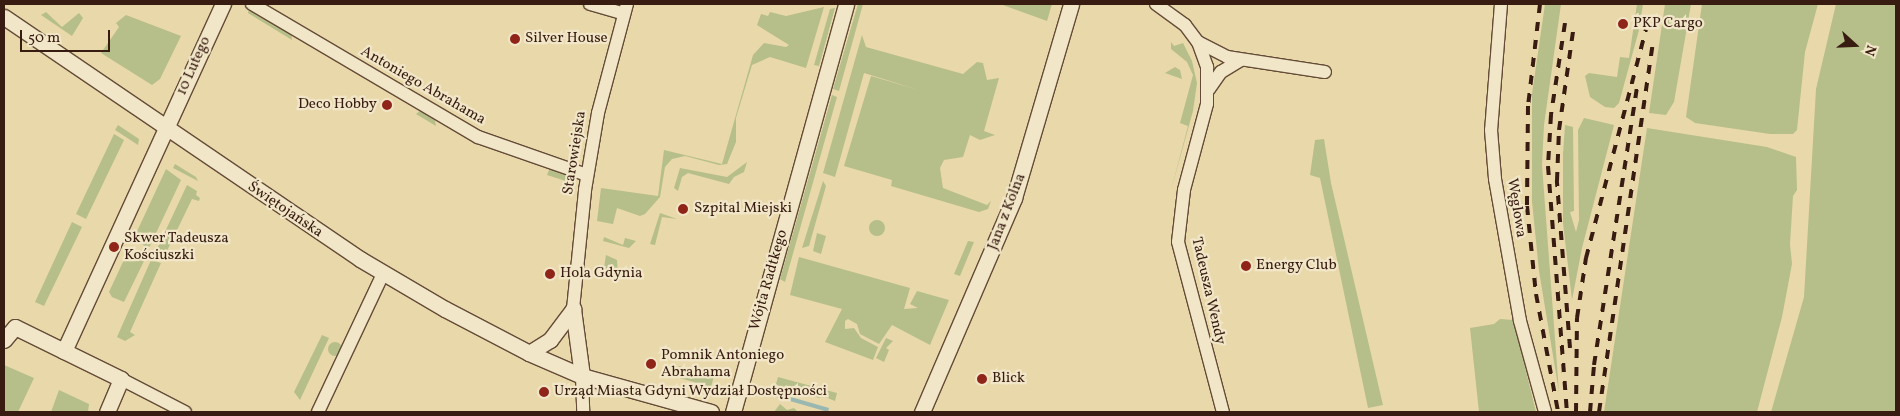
<!DOCTYPE html>
<html>
<head>
<meta charset="utf-8">
<style>
	body { margin:0 }
	#map { position:relative; width:1900px; height:416px; overflow:hidden; background:#e9d8aa; font-family:Vollkorn,serif }
	div>[style] { position:absolute }
	[style*='--x'] { left:calc(var(--x)*1px); top:calc(var(--y)*1px); width:calc(var(--w)*1px); rotate:calc(var(--a)*1deg) }
	.green>* { inset:0; background:#b6bf89 }
	.round { border-radius:50% }
	.water>* { inset:0; background:#99b8b1 }
	.roads { filter:drop-shadow(1px 0 #644b37) drop-shadow(-1px 0 #644b37) drop-shadow(0 1px #644b37) drop-shadow(0 -1px #644b37) }
	.minor>* { height:12px; margin:-6px; padding:0 6px; transform-origin:6px; border-radius:6px; background:#f1e6c8 }
	.tertiary>* { height:15px; margin:-7.5px; padding:0 7.5px; transform-origin:7.5px; border-radius:7.5px; background:#f1e6c8 }
	.rail>* { height:4px; margin-top:-2px; transform-origin:0; background:repeating-linear-gradient(90deg,#381c11 0 9px,transparent 0 18px) }
	.dots>* { width:14px; height:14px; translate:-50% -50%; box-sizing:border-box; border:2px solid #f1e6c8; border-radius:50% }
	span { translate:-50% -50%; white-space:nowrap; text-align:center; line-height:1.15; -webkit-text-stroke:4.5px #f1e6c8; paint-order:stroke }
	.poi-label { font-size:15px; color:#381c11 }
	.left { translate:0 -50%; text-align:left }
	.right { translate:-100% -50%; text-align:right }
	.street-label { font-size:15px; color:#381c11 }
	.frame { position:absolute; inset:0; border:5px solid #381c11; pointer-events:none }
	.north { position:absolute; left:1830px; top:20px; width:50px; height:50px; -webkit-text-stroke:4px #f1e6c8; paint-order:stroke; rotate:110deg; font-size:14px; font-weight:700; line-height:20px; text-align:center; color:#381c11 }
	.north::after { content:''; display:block; margin:auto; width:18px; height:22px; background:#381c11; clip-path:polygon(50% 0,100% 100%,50% 72%,0 100%) }
	.scale { position:absolute; left:20px; top:30px; width:90px; height:22px; box-sizing:border-box; border:2px solid #381c11; border-top:0; padding-left:6px; font-size:15px; line-height:18px; white-space:nowrap; color:#381c11; -webkit-text-stroke:4px #f1e6c8; paint-order:stroke }
</style>
</head>
<body>
<div id="map">
	<div class="green">
		<i style="clip-path:polygon(858px 4px,863px 4px,839px 91px,833px 89px)"></i>
		<i style="clip-path:polygon(1000px 4px,1052px 4px,1047px 21px)"></i>
		<i style="clip-path:polygon(1545px 4px,1561px 4px,1544px 125px,1542px 165px,1559px 392px,1539px 271px,1532px 201px,1532px 94px)"></i>
		<i style="clip-path:polygon(1637px 4px,1643px 4px,1639px 30px,1619px 103px,1614px 108px,1605px 107px,1590px 97px,1585px 76px,1589px 73px,1617px 77px,1620px 57px,1629px 58px)"></i>
		<i style="clip-path:polygon(1665px 4px,1691px 4px,1674px 102px,1666px 115px,1649px 113px)"></i>
		<i style="clip-path:polygon(1702px 4px,1818px 4px,1805px 52px,1797px 130px,1793px 134px,1770px 134px,1695px 123px,1686px 117px)"></i>
		<i style="clip-path:polygon(1836px 4px,1896px 4px,1896px 412px,1771px 412px,1804px 297px,1816px 89px)"></i>
		<i style="clip-path:polygon(250px 5px,291px 30px,292px 40px,248px 13px)"></i>
		<i style="clip-path:polygon(824px 7px,806px 68px,770px 57px,752px 65px,736px 118px,736px 142px,727px 164px,719px 165px,685px 156px,672px 159px,665px 167px,660px 197px,645px 214px,640px 216px,617px 208px,613px 224px,597px 221px,601px 188px,658px 196px,664px 150px,722px 164px,753px 55px,764px 43px,786px 47px,789px 45px,757px 25px,761px 14px,768px 16px,770px 12px,786px 16px)"></i>
		<i style="clip-path:polygon(835px 8px,819px 66px,814px 65px,830px 9px)"></i>
		<i style="clip-path:polygon(46px 12px,62px 27px,79px 13px,83px 18px,72px 36px,41px 15px)"></i>
		<i style="clip-path:polygon(126px 15px,181px 36px,160px 79px,152px 85px,101px 53px,119px 27px,116px 23px)"></i>
		<i style="clip-path:polygon(862px 35px,866px 47px,963px 74px,977px 62px,983px 63px,987px 80px,999px 78px,984px 131px,995px 135px,980px 140px,970px 135px,963px 157px,944px 160px,940px 168px,943px 188px,987px 205px,991px 201px,988px 209px,979px 212px,891px 186px,892px 180px,844px 166px,871px 76px,919px 90px,864px 73px,835px 177px,823px 173px)"></i>
		<i style="clip-path:polygon(1171px 42px,1174px 46px,1183px 43px,1192px 61px,1197px 83px,1193px 111px,1170px 194px,1188px 126px,1180px 123px,1193px 75px,1187px 62px,1171px 49px)"></i>
		<i style="clip-path:polygon(1175px 67px,1180px 70px,1182px 79px,1165px 73px)"></i>
		<i style="clip-path:polygon(832px 95px,837px 97px,785px 282px,780px 279px)"></i>
		<i style="clip-path:polygon(421px 110px,434px 116px,436px 126px,416px 114px)"></i>
		<i style="clip-path:polygon(1584px 118px,1614px 125px,1582px 248px,1572px 300px,1563px 223px,1563px 154px,1565px 125px,1573px 127px,1574px 211px,1570px 212px,1576px 232px,1579px 220px,1578px 130px)"></i>
		<i style="clip-path:polygon(118px 125px,139px 139px,138px 145px,115px 130px)"></i>
		<i style="clip-path:polygon(1647px 128px,1767px 147px,1796px 157px,1797px 190px,1793px 196px,1790px 244px,1792px 264px,1782px 317px,1757px 412px,1604px 412px)"></i>
		<i style="clip-path:polygon(114px 134px,124px 140px,86px 219px,76px 214px)"></i>
		<i style="clip-path:polygon(1324px 139px,1331px 183px,1383px 405px,1368px 408px,1320px 178px,1310px 175px,1315px 140px)"></i>
		<i style="clip-path:polygon(747px 162px,744px 172px,734px 177px,729px 184px,688px 173px,682px 177px,678px 191px,674px 188px,680px 168px,727px 177px)"></i>
		<i style="clip-path:polygon(175px 164px,196px 177px,198px 181px,173px 168px)"></i>
		<i style="clip-path:polygon(561px 168px,569px 177px,569px 182px,547px 175px,549px 170px)"></i>
		<i style="clip-path:polygon(166px 169px,181px 180px,149px 248px,133px 240px)"></i>
		<i style="clip-path:polygon(823px 181px,826px 186px,809px 246px,802px 248px)"></i>
		<i style="clip-path:polygon(187px 185px,197px 191px,196px 195px,200px 198px,199px 201px,192px 199px,165px 255px,156px 251px)"></i>
		<i style="clip-path:polygon(660px 213px,677px 219px,662px 217px,655px 245px,650px 244px)"></i>
		<i class="round" style="left:869px;top:220px;width:16px;height:16px"></i>
		<i style="clip-path:polygon(72px 222px,82px 227px,44px 306px,35px 302px)"></i>
		<i style="clip-path:polygon(817px 233px,826px 236px,821px 254px,813px 251px)"></i>
		<i style="clip-path:polygon(604px 237px,623px 245px,625px 238px,636px 241px,629px 248px,603px 241px)"></i>
		<i style="clip-path:polygon(968px 241px,974px 242px,960px 276px,954px 274px)"></i>
		<i style="clip-path:polygon(129px 249px,146px 257px,124px 302px,112px 297px,109px 292px)"></i>
		<i style="clip-path:polygon(606px 255px,617px 260px,618px 275px,603px 274px)"></i>
		<i style="clip-path:polygon(799px 257px,910px 288px,904px 309px,918px 308px,910px 304px,917px 291px,949px 300px,930px 345px,892px 325px,879px 344px,860px 334px,857px 324px,848px 319px,845px 321px,845px 329px,854px 328px,861px 338px,878px 347px,873px 360px,825px 342px,842px 309px,790px 295px)"></i>
		<i style="clip-path:polygon(151px 260px,161px 263px,130px 332px,135px 335px,125px 341px,117px 337px)"></i>
		<i style="clip-path:polygon(1500px 319px,1513px 320px,1515px 326px,1536px 412px,1479px 412px,1470px 328px,1494px 324px)"></i>
		<i style="clip-path:polygon(322px 335px,329px 338px,300px 400px,294px 392px)"></i>
		<i style="clip-path:polygon(886px 338px,893px 341px,886px 348px,889px 350px,884px 362px,876px 358px)"></i>
		<i class="round" style="left:328px;top:342px;width:14px;height:14px"></i>
		<i style="clip-path:polygon(4px 365px,34px 378px,18px 412px,4px 412px)"></i>
		<i style="clip-path:polygon(679px 366px,714px 376px,711px 387px,676px 377px)"></i>
		<i style="clip-path:polygon(778px 377px,837px 393px,835px 401px,825px 397px,818px 398px,813px 394px,805px 394px,800px 390px,792px 391px,786px 386px,780px 387px,776px 384px)"></i>
		<i style="clip-path:polygon(59px 390px,89px 404px,88px 412px,51px 412px)"></i>
		<i style="clip-path:polygon(780px 404px,787px 410px,794px 408px,798px 412px,774px 412px)"></i>
	</div>
	<div class="water">
		<i style="clip-path:polygon(777px 393px,829px 408px,828px 412px,776px 397px)"></i>
	</div>
	<div class="roads">
		<div class="minor">
			<i style="--x:252;--y:4;--w:262;--a:30.5"></i>
			<i style="--x:478;--y:137;--w:115;--a:19.2"></i>
			<i style="--x:590;--y:4;--w:35;--a:16"></i>
			<i style="--x:1156;--y:4;--w:36;--a:36"></i>
			<i style="--x:1185;--y:25;--w:21;--a:53"></i>
			<i style="--x:1198;--y:42;--w:27;--a:70"></i>
			<i style="--x:1207;--y:67;--w:37;--a:90"></i>
			<i style="--x:1207;--y:104;--w:89;--a:105"></i>
			<i style="--x:1184;--y:190;--w:52;--a:96.6"></i>
			<i style="--x:1178;--y:242;--w:176;--a:75.2"></i>
			<i style="--x:1501;--y:4;--w:126;--a:94.5"></i>
			<i style="--x:1491;--y:130;--w:49;--a:85.3"></i>
			<i style="--x:1495;--y:179;--w:144;--a:80"></i>
			<i style="--x:1520;--y:321;--w:94;--a:74.6"></i>
			<i style="--x:1198;--y:42;--w:33;--a:27"></i>
			<i style="--x:1227;--y:57;--w:99;--a:8.7"></i>
			<i style="--x:1209;--y:89;--w:21;--a:-55"></i>
			<i style="--x:1221;--y:72;--w:23;--a:-31"></i>
			<i style="--x:573;--y:309;--w:120;--a:-84.2"></i>
			<i style="--x:585;--y:190;--w:78;--a:-80.4"></i>
			<i style="--x:598;--y:113;--w:113;--a:-75.1"></i>
			<i style="--x:582;--y:376;--w:36;--a:88"></i>
			<i style="--x:121;--y:379;--w:72;--a:27.3"></i>
			<i style="--x:318;--y:412;--w:153;--a:-64.8"></i>
		</div>
		<div class="tertiary">
			<i style="--x:4;--y:17;--w:430;--a:34.2"></i>
			<i style="--x:360;--y:259;--w:99;--a:30.5"></i>
			<i style="--x:445;--y:309;--w:95;--a:27.6"></i>
			<i style="--x:529;--y:353;--w:58;--a:23.5"></i>
			<i style="--x:582;--y:376;--w:134;--a:15.6"></i>
			<i style="--x:573;--y:309;--w:68;--a:82.3"></i>
			<i style="--x:4;--y:340;--w:17;--a:-50"></i>
			<i style="--x:15;--y:327;--w:118;--a:26.1"></i>
			<i style="--x:121;--y:379;--w:36;--a:113"></i>
			<i style="--x:64;--y:351;--w:382;--a:-65.4"></i>
			<i style="--x:529;--y:353;--w:25;--a:-32"></i>
			<i style="--x:550;--y:340;--w:39;--a:-53"></i>
			<i style="--x:733;--y:412;--w:423;--a:-74.5"></i>
			<i style="--x:922;--y:412;--w:233;--a:-66.7"></i>
			<i style="--x:1014;--y:198;--w:202;--a:-73.6"></i>
		</div>
	</div>
	<div class="rail">
		<i style="--x:1540;--y:4;--w:103;--a:96.7"></i>
		<i style="--x:1528;--y:106;--w:100;--a:90.6"></i>
		<i style="--x:1527;--y:206;--w:88;--a:84.2"></i>
		<i style="--x:1536;--y:294;--w:120;--a:79.4"></i>
		<i style="--x:1565;--y:23;--w:93;--a:98.7"></i>
		<i style="--x:1551;--y:115;--w:51;--a:93.4"></i>
		<i style="--x:1548;--y:166;--w:247;--a:85.6"></i>
		<i style="--x:1570;--y:348;--w:168;--a:-94.5"></i>
		<i style="--x:1557;--y:181;--w:51;--a:-87.8"></i>
		<i style="--x:1559;--y:130;--w:107;--a:-81.9"></i>
		<i style="--x:1576;--y:412;--w:94;--a:-89.4"></i>
		<i style="--x:1577;--y:318;--w:61;--a:-81.5"></i>
		<i style="--x:1586;--y:258;--w:236;--a:-75.3"></i>
		<i style="--x:1590;--y:412;--w:47;--a:-85.1"></i>
		<i style="--x:1594;--y:365;--w:286;--a:-81.2"></i>
		<i style="--x:1599;--y:412;--w:369;--a:-81.7"></i>
	</div>
	<div class="dots">
		<i style="left:1623px;top:24px;background:#8f2418"></i>
		<i style="left:515px;top:39px;background:#8f2418"></i>
		<i style="left:387px;top:105px;background:#8f2418"></i>
		<i style="left:683px;top:209px;background:#8f2418"></i>
		<i style="left:114px;top:247px;background:#8f2418"></i>
		<i style="left:1246px;top:266px;background:#8f2418"></i>
		<i style="left:550px;top:274px;background:#8f2418"></i>
		<i style="left:651px;top:364px;background:#8f2418"></i>
		<i style="left:982px;top:379px;background:#8f2418"></i>
		<i style="left:544px;top:392px;background:#8f2418"></i>
	</div>
	<div class="poi-label">
		<span class="left" style="left:1633px;top:24px">PKP Cargo</span>
		<span class="left" style="left:525px;top:39px">Silver House</span>
		<span class="right" style="left:377px;top:105px">Deco Hobby</span>
		<span class="left" style="left:694px;top:209px">Szpital Miejski</span>
		<span class="left" style="left:124px;top:247px">Skwer Tadeusza<br>Kościuszki</span>
		<span class="left" style="left:1256px;top:266px">Energy Club</span>
		<span class="left" style="left:560px;top:274px">Hola Gdynia</span>
		<span class="left" style="left:661px;top:364px">Pomnik Antoniego<br>Abrahama</span>
		<span class="left" style="left:992px;top:379px">Blick</span>
		<span class="left" style="left:554px;top:392px">Urząd Miasta Gdyni Wydział Dostępności</span>
	</div>
	<div class="street-label">
		<span style="left:194px;top:66px;rotate:-66deg">10 Lutego</span>
		<span style="left:423px;top:86px;rotate:30deg">Antoniego Abrahama</span>
		<span style="left:575px;top:153px;rotate:-81deg">Starowiejska</span>
		<span style="left:1516px;top:208px;rotate:81deg">Węglowa</span>
		<span style="left:285px;top:210px;rotate:34deg">Świętojańska</span>
		<span style="left:1007px;top:212px;rotate:-69deg">Jana z Kolna</span>
		<span style="left:769px;top:280px;rotate:-74deg">Wójta Radtkego</span>
		<span style="left:1208px;top:291px;rotate:77deg">Tadeusza Wendy</span>
	</div>
	<div class="frame"></div>
	<div class="north">N</div>
	<div class="scale">50 m</div>
</div>
</body>
</html>
